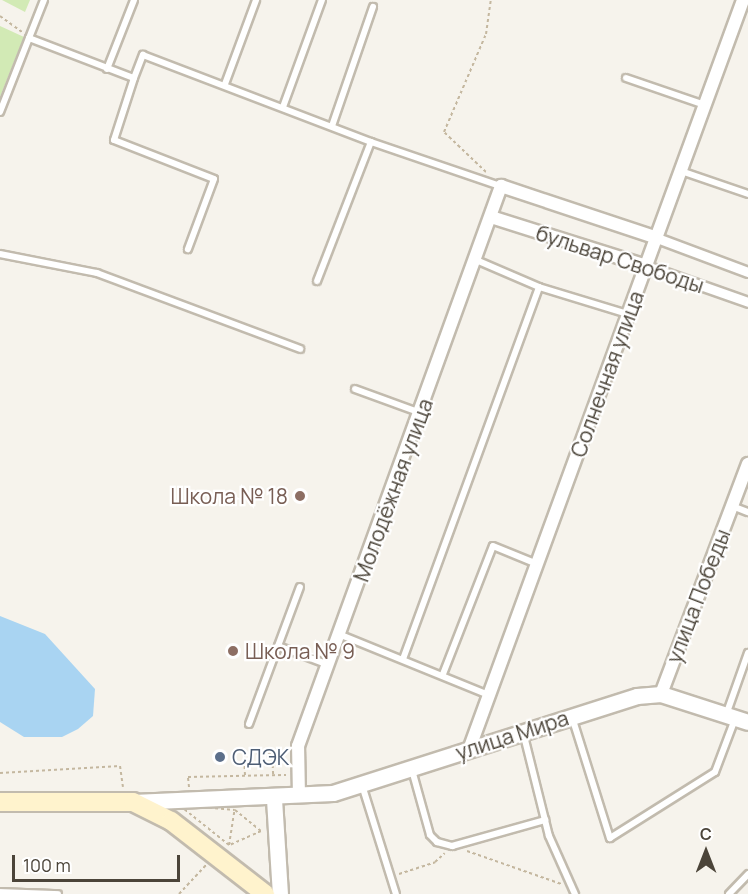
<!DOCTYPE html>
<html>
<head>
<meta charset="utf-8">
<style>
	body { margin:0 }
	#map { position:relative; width:748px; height:894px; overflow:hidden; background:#f6f3ec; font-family:Manrope,sans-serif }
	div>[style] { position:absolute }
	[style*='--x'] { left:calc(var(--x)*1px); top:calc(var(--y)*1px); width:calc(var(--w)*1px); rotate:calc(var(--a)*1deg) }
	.green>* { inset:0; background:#d2eab5 }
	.water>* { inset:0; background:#a9d4f2 }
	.path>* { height:2px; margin-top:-1px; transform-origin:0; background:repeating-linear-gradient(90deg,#c4b79f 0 3px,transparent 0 6px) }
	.roads { filter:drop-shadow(2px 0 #c2bbae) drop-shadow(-2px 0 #c2bbae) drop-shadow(0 2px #c2bbae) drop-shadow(0 -2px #c2bbae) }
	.service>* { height:6px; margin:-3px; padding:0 3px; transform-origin:3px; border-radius:3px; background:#fff }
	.pedestrian>* { height:9px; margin:-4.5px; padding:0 4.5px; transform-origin:4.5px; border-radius:4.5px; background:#fff }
	.minor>* { height:12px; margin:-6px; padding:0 6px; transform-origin:6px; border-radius:6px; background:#fff }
	.tertiary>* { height:15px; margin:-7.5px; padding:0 7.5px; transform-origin:7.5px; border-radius:7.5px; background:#fff }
	.secondary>* { height:18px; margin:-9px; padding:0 9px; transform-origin:9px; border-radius:9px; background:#fff3cd }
	.dots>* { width:16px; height:16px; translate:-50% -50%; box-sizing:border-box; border:3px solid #fff; border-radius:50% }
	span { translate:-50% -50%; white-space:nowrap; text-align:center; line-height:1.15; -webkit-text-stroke:4.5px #fff; paint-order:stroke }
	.street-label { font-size:21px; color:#4b4439 }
	.education-label { font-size:21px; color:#785e54 }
	.right { translate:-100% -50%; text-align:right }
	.left { translate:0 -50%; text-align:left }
	.service-label { font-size:21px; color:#4e5e75 }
	.north { position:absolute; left:676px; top:822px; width:60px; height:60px; -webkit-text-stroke:4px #fff; paint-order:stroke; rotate:0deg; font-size:16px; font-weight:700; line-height:24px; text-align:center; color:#4b4439 }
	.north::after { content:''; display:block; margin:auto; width:21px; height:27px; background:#4b4439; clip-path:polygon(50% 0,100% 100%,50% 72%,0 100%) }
	.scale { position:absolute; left:12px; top:855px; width:168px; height:27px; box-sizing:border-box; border:3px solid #4b4439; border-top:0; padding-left:8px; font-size:18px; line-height:21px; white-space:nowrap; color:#4b4439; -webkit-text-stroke:4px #fff; paint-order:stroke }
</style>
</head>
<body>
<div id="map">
	<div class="green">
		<i style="clip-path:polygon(2px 0,30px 0,25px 12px)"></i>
		<i style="clip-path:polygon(0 26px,24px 37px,0 97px)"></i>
	</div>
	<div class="water">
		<i style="clip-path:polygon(0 616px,45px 634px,95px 689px,93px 716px,78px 729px,62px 737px,24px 737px,0 722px)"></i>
	</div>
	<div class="path">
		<i style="--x:0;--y:16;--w:27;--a:36"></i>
		<i style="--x:486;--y:172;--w:58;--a:-136.4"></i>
		<i style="--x:444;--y:132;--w:107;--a:-66.8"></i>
		<i style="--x:486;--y:34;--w:34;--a:-82"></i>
		<i style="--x:0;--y:773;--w:120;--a:-3.3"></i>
		<i style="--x:120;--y:766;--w:21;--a:82"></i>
		<i style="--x:245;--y:775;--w:21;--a:-93"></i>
		<i style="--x:244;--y:754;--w:28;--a:-2"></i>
		<i style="--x:272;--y:753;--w:22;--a:87"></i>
		<i style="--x:189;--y:787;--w:10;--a:-96"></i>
		<i style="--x:188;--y:777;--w:98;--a:-1.2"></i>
		<i style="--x:179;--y:805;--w:56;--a:5.1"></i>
		<i style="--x:235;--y:810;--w:33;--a:39"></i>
		<i style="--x:261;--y:831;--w:35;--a:156"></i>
		<i style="--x:229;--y:845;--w:64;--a:-141.3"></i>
		<i style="--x:229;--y:845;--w:36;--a:-81"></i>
		<i style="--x:467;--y:851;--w:100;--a:19.3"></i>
		<i style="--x:399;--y:874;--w:38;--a:-18"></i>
		<i style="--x:435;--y:862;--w:13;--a:-42"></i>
		<i style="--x:179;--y:894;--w:40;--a:-47"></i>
	</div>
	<div class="roads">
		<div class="service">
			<i style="--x:29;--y:38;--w:41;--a:-68.5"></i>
			<i style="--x:107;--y:69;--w:74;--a:-68.6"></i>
			<i style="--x:134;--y:78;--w:65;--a:107.9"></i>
			<i style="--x:114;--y:140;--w:107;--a:21.3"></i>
			<i style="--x:214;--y:179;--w:75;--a:110.4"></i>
			<i style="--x:626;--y:78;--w:83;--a:18.9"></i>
			<i style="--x:225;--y:84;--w:90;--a:-69.7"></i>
			<i style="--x:283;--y:107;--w:114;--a:-70"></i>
			<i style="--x:0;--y:112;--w:79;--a:-68.6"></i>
			<i style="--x:29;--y:38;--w:112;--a:20.9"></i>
			<i style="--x:134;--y:78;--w:25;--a:-69"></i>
			<i style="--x:143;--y:55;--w:244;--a:20.9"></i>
			<i style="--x:332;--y:126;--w:126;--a:-71"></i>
			<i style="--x:681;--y:171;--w:71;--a:18.9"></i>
			<i style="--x:0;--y:254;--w:99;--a:11.1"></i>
			<i style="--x:97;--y:273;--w:217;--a:20.5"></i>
			<i style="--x:317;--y:281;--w:149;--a:-68.8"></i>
			<i style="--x:371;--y:142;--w:136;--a:18.8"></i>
			<i style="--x:539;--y:287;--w:93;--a:16.9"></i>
			<i style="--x:355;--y:389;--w:70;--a:20"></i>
			<i style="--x:732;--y:506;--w:17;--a:21"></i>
			<i style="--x:341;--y:635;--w:160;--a:22.1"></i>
			<i style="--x:278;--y:646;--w:54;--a:20.4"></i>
			<i style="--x:403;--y:659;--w:396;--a:-69.9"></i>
			<i style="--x:539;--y:287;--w:69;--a:-156.8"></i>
			<i style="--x:443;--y:674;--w:137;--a:-68.7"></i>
			<i style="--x:493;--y:546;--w:48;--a:22.2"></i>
			<i style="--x:726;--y:715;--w:66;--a:-70.5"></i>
			<i style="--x:572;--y:717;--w:127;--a:72.6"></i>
			<i style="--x:610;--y:838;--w:124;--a:-32.2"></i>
			<i style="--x:715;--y:772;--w:57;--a:-69.3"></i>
			<i style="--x:249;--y:724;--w:146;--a:-69.6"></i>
			<i style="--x:523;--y:732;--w:107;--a:76"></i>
			<i style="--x:549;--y:836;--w:64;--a:65.9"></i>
			<i style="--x:412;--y:770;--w:67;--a:74.5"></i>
			<i style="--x:430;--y:835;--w:10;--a:45"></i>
			<i style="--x:437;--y:842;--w:16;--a:15"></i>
			<i style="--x:452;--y:846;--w:97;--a:-15.6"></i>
			<i style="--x:362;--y:785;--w:114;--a:72.7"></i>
			<i style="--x:0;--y:892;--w:58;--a:2"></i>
			<i style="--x:729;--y:894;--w:28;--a:-46"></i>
		</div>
		<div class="pedestrian">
			<i style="--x:657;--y:238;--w:97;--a:20.5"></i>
			<i style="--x:646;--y:266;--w:108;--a:19.4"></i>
		</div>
		<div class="minor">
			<i style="--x:491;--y:217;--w:163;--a:17.5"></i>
			<i style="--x:661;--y:694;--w:246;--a:-69.3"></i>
			<i style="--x:470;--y:747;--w:795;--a:-69.92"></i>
			<i style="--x:299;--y:796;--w:50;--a:-91.1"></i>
			<i style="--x:298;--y:746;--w:596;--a:-70.07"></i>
			<i style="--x:501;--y:186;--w:164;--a:18.4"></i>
		</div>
		<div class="tertiary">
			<i style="--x:274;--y:799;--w:95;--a:86.4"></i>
			<i style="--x:133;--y:802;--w:200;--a:-2.6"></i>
			<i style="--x:333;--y:793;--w:319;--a:-17.7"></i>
			<i style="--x:637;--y:696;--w:24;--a:-5"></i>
			<i style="--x:661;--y:694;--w:91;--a:17.8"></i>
		</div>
		<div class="secondary">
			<i style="--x:0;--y:802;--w:133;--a:0"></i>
			<i style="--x:133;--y:802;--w:42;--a:26.6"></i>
			<i style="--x:171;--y:821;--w:119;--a:37.8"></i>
		</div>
	</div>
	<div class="dots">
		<i style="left:300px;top:496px;background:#8d6e63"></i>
		<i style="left:233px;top:651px;background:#8d6e63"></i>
		<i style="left:220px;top:757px;background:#5c6f8a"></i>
	</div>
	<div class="street-label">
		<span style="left:620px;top:259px;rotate:18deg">бульвар Свободы</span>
		<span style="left:607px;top:374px;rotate:-70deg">Солнечная улица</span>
		<span style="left:393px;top:490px;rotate:-70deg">Молодёжная улица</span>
		<span style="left:698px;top:596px;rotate:-69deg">улица Победы</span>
		<span style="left:512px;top:735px;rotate:-18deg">улица Мира</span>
	</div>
	<div class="education-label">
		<span class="right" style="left:288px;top:496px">Школа № 18</span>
		<span class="left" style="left:245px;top:651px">Школа № 9</span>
	</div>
	<div class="service-label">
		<span class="left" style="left:232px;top:757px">СДЭК</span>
	</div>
	<div class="north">С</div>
	<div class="scale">100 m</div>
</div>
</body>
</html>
